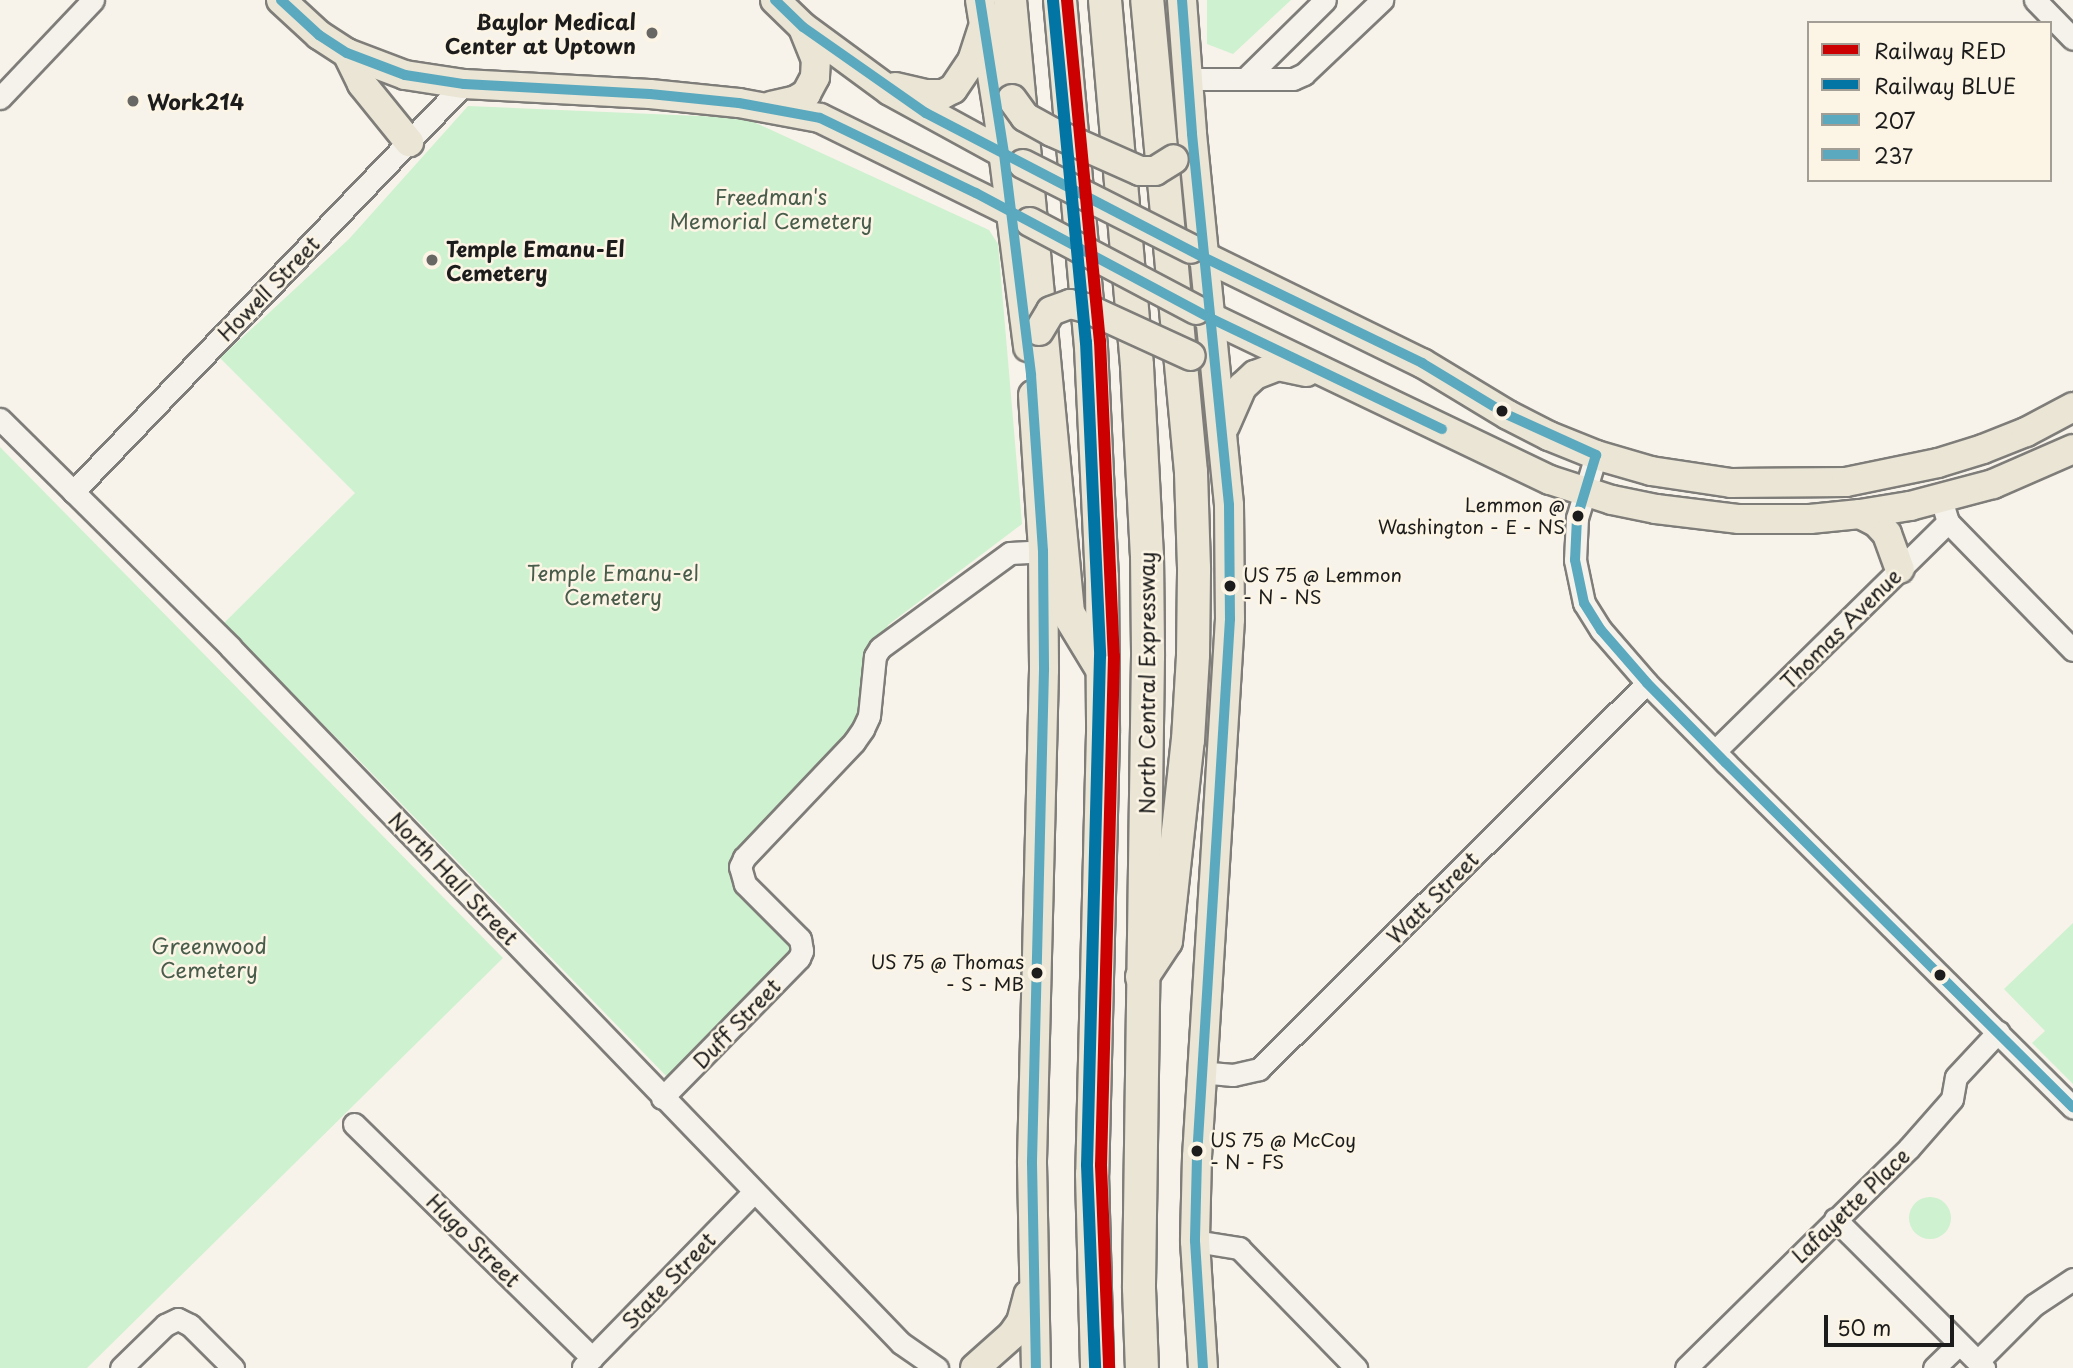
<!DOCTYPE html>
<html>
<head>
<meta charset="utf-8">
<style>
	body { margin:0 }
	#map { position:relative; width:2073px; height:1368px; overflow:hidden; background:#f7f3ea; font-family:"Playpen Sans",sans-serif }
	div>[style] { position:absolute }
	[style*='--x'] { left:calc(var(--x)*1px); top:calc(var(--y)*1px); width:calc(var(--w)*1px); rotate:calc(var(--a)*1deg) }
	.green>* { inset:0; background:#cef1cf }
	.round { border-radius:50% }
	.roads { filter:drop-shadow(2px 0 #7f7d79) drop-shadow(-2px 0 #7f7d79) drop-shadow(0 2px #7f7d79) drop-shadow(0 -2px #7f7d79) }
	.minor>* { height:21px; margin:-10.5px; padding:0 10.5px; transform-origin:10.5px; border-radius:10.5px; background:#f5f2ec }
	.major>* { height:28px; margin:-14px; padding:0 14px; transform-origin:14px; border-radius:14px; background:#eae5d5 }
	.highway>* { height:32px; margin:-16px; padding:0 16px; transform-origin:16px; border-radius:16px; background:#eae5d5 }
	.bridges { filter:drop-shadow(2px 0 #7f7d79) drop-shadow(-2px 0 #7f7d79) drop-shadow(0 2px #7f7d79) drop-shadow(0 -2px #7f7d79) }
	.major-bridge>* { height:28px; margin:-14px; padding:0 14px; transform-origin:14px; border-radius:14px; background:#eae5d5 }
	.bus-1>* { height:10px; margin:-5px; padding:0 5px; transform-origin:5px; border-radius:5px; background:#5ba9be }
	.bus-2>* { height:10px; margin:-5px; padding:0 5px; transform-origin:5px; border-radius:5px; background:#5ba9be }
	.rail-1>* { height:12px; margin:-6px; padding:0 6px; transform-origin:6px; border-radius:6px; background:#c00 }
	.rail-2>* { height:12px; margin:-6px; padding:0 6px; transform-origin:6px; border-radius:6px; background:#0275a4 }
	.dots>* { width:19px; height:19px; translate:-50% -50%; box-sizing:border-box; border:4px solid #fcf5e5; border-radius:50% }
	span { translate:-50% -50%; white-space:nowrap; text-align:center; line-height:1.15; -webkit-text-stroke:5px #fcf5e5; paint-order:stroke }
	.bus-label { font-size:19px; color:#1c1c1c }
	.right { translate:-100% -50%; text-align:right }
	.left { translate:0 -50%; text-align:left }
	.poi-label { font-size:21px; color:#1c1c1c; font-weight:700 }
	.park-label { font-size:21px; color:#485c4b }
	.street-label { font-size:21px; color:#1c1c1c }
	.legend { position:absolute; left:1807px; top:21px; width:245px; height:161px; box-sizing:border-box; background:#fcf5e5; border:2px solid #a29e95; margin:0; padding:9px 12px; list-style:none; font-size:21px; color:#1c1c1c }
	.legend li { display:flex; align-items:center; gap:14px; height:35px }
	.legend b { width:35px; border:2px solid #a29e95 }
	.scale { position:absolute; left:1824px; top:1315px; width:130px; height:32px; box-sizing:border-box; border:4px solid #1c1c1c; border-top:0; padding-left:9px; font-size:21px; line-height:24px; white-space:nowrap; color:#1c1c1c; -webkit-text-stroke:5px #fcf5e5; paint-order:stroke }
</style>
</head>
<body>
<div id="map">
	<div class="green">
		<i style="clip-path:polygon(1207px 0,1291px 0,1233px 54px,1207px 44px)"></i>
		<i style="clip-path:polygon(468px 106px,745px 118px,989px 230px,998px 244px,1022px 524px,888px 625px,859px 723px,736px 858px,795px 948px,672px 1082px,354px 755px,222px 625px,355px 493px,220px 358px,349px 239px)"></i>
		<i style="clip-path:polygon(0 447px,503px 958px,87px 1368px,0 1368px)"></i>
		<i style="clip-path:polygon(2073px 923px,2073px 1084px,2032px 1043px,2045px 1031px,2004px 989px)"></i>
		<i class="round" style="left:1909px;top:1197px;width:42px;height:42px"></i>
	</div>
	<div class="roads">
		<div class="minor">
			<i style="--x:2035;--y:0;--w:54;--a:45.7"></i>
			<i style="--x:1188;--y:79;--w:105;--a:0"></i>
			<i style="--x:1293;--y:79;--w:12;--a:-24"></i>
			<i style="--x:1304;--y:74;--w:108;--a:-43.5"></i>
			<i style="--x:1245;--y:79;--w:112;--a:-44.6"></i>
			<i style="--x:0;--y:98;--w:135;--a:-46.5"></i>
			<i style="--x:0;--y:419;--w:324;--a:44.7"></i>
			<i style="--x:230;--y:647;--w:967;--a:46.05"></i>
			<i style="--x:901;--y:1343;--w:44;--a:34.8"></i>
			<i style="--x:1596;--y:455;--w:66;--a:106.8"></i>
			<i style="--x:1577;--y:518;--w:42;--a:92.7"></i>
			<i style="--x:1575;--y:560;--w:44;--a:78.2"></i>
			<i style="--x:1584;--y:603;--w:32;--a:58"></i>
			<i style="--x:1601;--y:630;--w:70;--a:49"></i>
			<i style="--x:1647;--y:683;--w:112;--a:45.4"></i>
			<i style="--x:1726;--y:763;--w:489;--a:44.8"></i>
			<i style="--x:73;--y:492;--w:565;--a:-46.22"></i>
			<i style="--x:1948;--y:522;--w:179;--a:45.7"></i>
			<i style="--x:1715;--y:751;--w:327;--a:-44.5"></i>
			<i style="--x:1948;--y:522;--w:24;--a:-107"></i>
			<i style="--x:1199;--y:1072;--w:34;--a:5"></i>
			<i style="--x:1233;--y:1075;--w:27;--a:-13"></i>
			<i style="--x:1259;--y:1069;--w:547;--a:-44.85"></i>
			<i style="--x:662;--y:1098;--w:196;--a:-45.6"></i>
			<i style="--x:799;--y:958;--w:8;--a:-67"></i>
			<i style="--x:802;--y:951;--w:12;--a:-99"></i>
			<i style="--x:800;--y:939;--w:78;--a:-135"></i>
			<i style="--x:745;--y:884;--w:18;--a:-106"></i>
			<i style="--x:740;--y:867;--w:10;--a:-66"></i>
			<i style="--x:744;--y:858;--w:160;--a:-46.5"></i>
			<i style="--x:854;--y:742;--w:16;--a:-55"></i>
			<i style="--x:863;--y:729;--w:14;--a:-65"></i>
			<i style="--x:869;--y:716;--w:60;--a:-84.3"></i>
			<i style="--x:875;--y:656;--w:9;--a:-58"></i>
			<i style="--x:880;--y:648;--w:161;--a:-36.2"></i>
			<i style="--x:1010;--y:553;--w:33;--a:-3"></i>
			<i style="--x:354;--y:1124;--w:334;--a:44.5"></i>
			<i style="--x:1835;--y:1219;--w:211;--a:45"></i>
			<i style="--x:1195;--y:1241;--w:45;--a:9"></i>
			<i style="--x:1239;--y:1248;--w:168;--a:45.7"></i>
			<i style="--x:1978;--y:1361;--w:79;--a:-45"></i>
			<i style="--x:2034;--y:1305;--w:47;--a:-33.7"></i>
			<i style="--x:583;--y:1367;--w:245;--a:-45.7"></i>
			<i style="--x:121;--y:1368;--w:62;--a:-44.3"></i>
			<i style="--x:165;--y:1325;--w:14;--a:-25"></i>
			<i style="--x:178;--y:1319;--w:13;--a:27"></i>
			<i style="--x:190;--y:1325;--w:61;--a:45"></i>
			<i style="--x:1686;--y:1368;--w:313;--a:-44.6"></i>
			<i style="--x:1909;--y:1148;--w:65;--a:-48.7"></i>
			<i style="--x:1952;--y:1099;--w:22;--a:-80"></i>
			<i style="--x:1956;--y:1077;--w:62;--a:-47"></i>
			<i style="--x:1934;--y:1368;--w:33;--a:-44"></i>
		</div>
		<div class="major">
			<i style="--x:281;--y:0;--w:52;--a:42.6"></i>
			<i style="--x:319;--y:35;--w:33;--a:33"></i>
			<i style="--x:347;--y:53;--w:62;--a:20.8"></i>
			<i style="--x:405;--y:75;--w:60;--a:8.7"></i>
			<i style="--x:464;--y:84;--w:186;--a:3.1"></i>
			<i style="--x:650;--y:94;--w:89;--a:5.8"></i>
			<i style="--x:739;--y:103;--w:82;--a:10.5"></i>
			<i style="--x:820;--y:118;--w:226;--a:26.2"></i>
			<i style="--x:775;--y:0;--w:39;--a:44"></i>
			<i style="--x:803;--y:27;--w:108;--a:36.3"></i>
			<i style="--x:890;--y:91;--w:144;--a:28.7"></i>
			<i style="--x:980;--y:0;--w:113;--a:80.9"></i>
			<i style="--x:998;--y:112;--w:237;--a:82.7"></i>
			<i style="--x:1182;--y:0;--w:134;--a:85.7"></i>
			<i style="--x:1192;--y:134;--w:373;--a:84.3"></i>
			<i style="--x:1229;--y:505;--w:114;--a:89.5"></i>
			<i style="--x:1230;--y:619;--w:539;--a:93.51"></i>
			<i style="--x:1197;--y:1157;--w:84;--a:91.4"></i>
			<i style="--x:1195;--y:1241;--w:127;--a:86.4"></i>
			<i style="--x:347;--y:53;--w:34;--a:64"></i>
			<i style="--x:362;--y:84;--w:75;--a:51"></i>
			<i style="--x:895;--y:87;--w:31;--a:13"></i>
			<i style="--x:925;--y:94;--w:18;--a:0"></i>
			<i style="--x:943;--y:94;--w:11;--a:-27"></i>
			<i style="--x:953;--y:89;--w:34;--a:-56"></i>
			<i style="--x:972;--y:61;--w:33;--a:-72"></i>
			<i style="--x:771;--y:106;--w:26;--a:-13"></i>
			<i style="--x:796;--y:100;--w:12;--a:-31"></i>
			<i style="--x:806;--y:94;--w:19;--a:-62"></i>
			<i style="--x:815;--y:77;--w:17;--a:-87"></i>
			<i style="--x:816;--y:60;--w:35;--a:-112"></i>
			<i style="--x:1193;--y:251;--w:255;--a:26.1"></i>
			<i style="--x:1422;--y:363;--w:100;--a:31.2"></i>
			<i style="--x:1508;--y:415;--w:46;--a:27.1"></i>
			<i style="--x:1549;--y:436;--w:51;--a:22"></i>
			<i style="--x:1596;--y:455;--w:57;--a:16.2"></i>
			<i style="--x:1651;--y:471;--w:81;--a:8.5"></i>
			<i style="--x:1731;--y:483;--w:115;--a:-0.5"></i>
			<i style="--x:1846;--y:482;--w:94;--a:-11.7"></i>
			<i style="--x:1938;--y:463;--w:47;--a:-17.3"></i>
			<i style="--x:1983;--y:449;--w:46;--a:-21.6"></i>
			<i style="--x:2026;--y:432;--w:53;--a:-28"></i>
			<i style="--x:1199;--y:312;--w:389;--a:25.6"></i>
			<i style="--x:1550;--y:480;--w:65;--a:17.9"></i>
			<i style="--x:1612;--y:500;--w:45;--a:11.6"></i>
			<i style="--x:1656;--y:509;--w:84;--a:6.9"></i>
			<i style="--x:1739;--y:519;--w:71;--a:0"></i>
			<i style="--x:1810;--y:519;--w:50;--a:-5.7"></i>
			<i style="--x:1860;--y:514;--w:51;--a:-9.1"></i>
			<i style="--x:1910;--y:506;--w:86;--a:-14.8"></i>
			<i style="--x:1993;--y:484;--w:87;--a:-23.6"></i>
			<i style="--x:1033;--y:395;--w:156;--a:86.3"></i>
			<i style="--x:1043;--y:551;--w:119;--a:89.5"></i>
			<i style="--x:1044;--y:670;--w:493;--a:91.4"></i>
			<i style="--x:1032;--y:1163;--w:205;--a:88.9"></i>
			<i style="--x:1225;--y:426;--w:43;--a:-66.4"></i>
			<i style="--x:1242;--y:387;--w:18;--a:-43"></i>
			<i style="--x:1255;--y:375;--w:25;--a:-21"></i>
			<i style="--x:1278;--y:366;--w:29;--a:12"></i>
			<i style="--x:1860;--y:514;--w:18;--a:27"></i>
			<i style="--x:1876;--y:522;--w:16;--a:47"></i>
			<i style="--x:1887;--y:534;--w:37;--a:70"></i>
			<i style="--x:975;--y:1368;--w:50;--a:-41.7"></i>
			<i style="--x:1012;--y:1335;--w:16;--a:-55"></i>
			<i style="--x:1021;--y:1322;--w:28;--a:-75"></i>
		</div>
		<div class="highway">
			<i style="--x:1010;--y:0;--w:616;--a:84.59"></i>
			<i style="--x:1068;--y:613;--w:66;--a:58.7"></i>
			<i style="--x:1060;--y:0;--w:348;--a:84.9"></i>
			<i style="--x:1091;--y:347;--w:230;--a:87.3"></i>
			<i style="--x:1102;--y:577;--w:156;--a:89.6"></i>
			<i style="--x:1103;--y:733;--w:441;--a:91.4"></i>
			<i style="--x:1092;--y:1174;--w:194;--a:88.5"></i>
			<i style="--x:1105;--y:0;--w:367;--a:85"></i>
			<i style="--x:1137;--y:366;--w:189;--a:87"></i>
			<i style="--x:1147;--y:555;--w:101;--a:89.4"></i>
			<i style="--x:1148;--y:656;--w:632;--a:90.82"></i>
			<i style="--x:1139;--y:1288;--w:80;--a:87.9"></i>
			<i style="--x:1142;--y:977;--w:43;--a:-56.3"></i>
			<i style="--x:1166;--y:941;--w:202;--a:-83.8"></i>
			<i style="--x:1188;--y:740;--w:85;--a:-86.6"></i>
			<i style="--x:1193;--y:655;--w:87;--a:-89.3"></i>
			<i style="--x:1194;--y:568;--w:96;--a:-91.8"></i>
			<i style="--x:1191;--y:472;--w:474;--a:-95.3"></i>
		</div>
	</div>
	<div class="bridges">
		<div class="major-bridge">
			<i style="--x:1012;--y:99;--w:22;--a:54"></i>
			<i style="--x:1025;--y:117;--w:31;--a:29"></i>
			<i style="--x:1052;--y:132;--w:96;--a:23.9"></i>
			<i style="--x:1140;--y:171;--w:15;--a:0"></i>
			<i style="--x:1155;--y:171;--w:22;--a:-32"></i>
			<i style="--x:1023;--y:164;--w:188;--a:26.8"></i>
			<i style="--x:1030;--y:222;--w:188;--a:27.9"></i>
			<i style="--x:1039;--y:331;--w:23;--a:-59"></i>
			<i style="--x:1051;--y:311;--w:20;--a:-20"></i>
			<i style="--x:1070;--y:304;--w:16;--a:14"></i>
			<i style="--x:1086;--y:308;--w:115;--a:24.6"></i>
		</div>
	</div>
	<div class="bus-1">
		<i style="--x:281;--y:0;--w:52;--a:42.6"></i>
		<i style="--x:319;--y:35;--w:33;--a:33"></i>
		<i style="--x:347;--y:53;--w:62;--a:20.8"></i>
		<i style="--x:405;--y:75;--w:60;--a:8.7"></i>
		<i style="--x:464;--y:84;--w:186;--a:3.1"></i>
		<i style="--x:650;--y:94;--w:89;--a:5.8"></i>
		<i style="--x:739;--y:103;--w:82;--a:10.5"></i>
		<i style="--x:820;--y:118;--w:173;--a:25.7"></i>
		<i style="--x:976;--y:193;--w:268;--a:28.1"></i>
		<i style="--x:1212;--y:319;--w:255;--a:25.6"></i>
		<i style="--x:775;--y:0;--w:39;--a:44"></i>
		<i style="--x:803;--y:27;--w:150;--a:35"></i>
		<i style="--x:926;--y:113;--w:314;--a:27.5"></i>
		<i style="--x:1205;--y:258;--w:241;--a:25.8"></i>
		<i style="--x:1422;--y:363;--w:100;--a:31.2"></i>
		<i style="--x:1508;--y:415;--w:97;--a:24.4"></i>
		<i style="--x:1596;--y:455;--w:66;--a:106.8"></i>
		<i style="--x:1577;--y:518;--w:42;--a:92.7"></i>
		<i style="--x:1575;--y:560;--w:44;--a:78.2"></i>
		<i style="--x:1584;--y:603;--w:32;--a:58"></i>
		<i style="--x:1601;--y:630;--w:70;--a:49"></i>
		<i style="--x:1647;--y:683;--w:112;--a:45.4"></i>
		<i style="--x:1726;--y:763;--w:489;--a:44.8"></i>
	</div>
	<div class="bus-2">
		<i style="--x:980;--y:0;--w:156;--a:81.1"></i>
		<i style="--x:1004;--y:154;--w:223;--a:83"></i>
		<i style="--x:1031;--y:375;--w:176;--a:86.1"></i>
		<i style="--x:1043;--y:551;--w:119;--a:89.5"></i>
		<i style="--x:1044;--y:670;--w:493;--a:91.4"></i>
		<i style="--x:1032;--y:1163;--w:205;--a:88.9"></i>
		<i style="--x:1182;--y:0;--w:134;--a:85.7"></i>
		<i style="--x:1192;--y:134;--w:373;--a:84.3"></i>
		<i style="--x:1229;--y:505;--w:114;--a:89.5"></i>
		<i style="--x:1230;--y:619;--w:539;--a:93.51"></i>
		<i style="--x:1197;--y:1157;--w:84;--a:91.4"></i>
		<i style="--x:1195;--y:1241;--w:127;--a:86.4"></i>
	</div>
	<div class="rail-1">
		<i style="--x:1067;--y:0;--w:343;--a:84.5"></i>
		<i style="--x:1100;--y:341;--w:315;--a:87.5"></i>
		<i style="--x:1114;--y:656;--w:509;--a:91.46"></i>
		<i style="--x:1101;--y:1165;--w:203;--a:87.7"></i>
	</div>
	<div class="rail-2">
		<i style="--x:1053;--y:1;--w:343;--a:84.5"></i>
		<i style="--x:1086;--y:342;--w:314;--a:87.4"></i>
		<i style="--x:1100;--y:656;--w:509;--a:91.46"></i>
		<i style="--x:1087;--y:1165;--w:203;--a:87.7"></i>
	</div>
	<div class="dots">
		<i style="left:652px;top:33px;background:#696764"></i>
		<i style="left:133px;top:101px;background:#696764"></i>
		<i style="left:432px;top:260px;background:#696764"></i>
		<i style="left:1502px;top:411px;background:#1c1c1c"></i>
		<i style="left:1578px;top:516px;background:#1c1c1c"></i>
		<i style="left:1230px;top:586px;background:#1c1c1c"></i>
		<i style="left:1037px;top:973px;background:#1c1c1c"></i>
		<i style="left:1940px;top:975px;background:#1c1c1c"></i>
		<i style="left:1197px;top:1151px;background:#1c1c1c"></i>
	</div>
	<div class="bus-label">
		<span class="right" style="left:1565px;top:516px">Lemmon @<br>Washington - E - NS</span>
		<span class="left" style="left:1243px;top:586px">US 75 @ Lemmon<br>- N - NS</span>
		<span class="right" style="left:1024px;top:973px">US 75 @ Thomas<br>- S - MB</span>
		<span class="left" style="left:1210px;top:1151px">US 75 @ McCoy<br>- N - FS</span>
	</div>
	<div class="poi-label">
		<span class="right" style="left:636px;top:33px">Baylor Medical<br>Center at Uptown</span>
		<span class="left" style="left:147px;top:101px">Work214</span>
		<span class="left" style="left:446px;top:260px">Temple Emanu-El<br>Cemetery</span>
	</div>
	<div class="park-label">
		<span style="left:771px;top:208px">Freedman's<br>Memorial Cemetery</span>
		<span style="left:613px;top:584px">Temple Emanu-el<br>Cemetery</span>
		<span style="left:209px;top:957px">Greenwood<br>Cemetery</span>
	</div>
	<div class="street-label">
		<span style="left:268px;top:288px;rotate:-46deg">Howell Street</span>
		<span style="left:1840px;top:628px;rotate:-45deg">Thomas Avenue</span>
		<span style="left:1146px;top:683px;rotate:-90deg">North Central Expressway</span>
		<span style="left:454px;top:878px;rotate:46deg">North Hall Street</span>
		<span style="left:1432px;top:897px;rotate:-45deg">Watt Street</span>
		<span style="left:736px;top:1023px;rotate:-46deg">Duff Street</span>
		<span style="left:1850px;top:1205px;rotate:-44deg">Lafayette Place</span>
		<span style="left:474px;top:1240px;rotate:45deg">Hugo Street</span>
		<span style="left:668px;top:1280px;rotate:-46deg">State Street</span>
	</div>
	<ul class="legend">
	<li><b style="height:9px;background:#c00"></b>Railway RED</li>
	<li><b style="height:9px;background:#0275a4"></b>Railway BLUE</li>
	<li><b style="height:9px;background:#5ba9be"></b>207</li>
	<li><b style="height:9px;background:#5ba9be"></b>237</li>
	</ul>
	<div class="scale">50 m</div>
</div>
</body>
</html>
